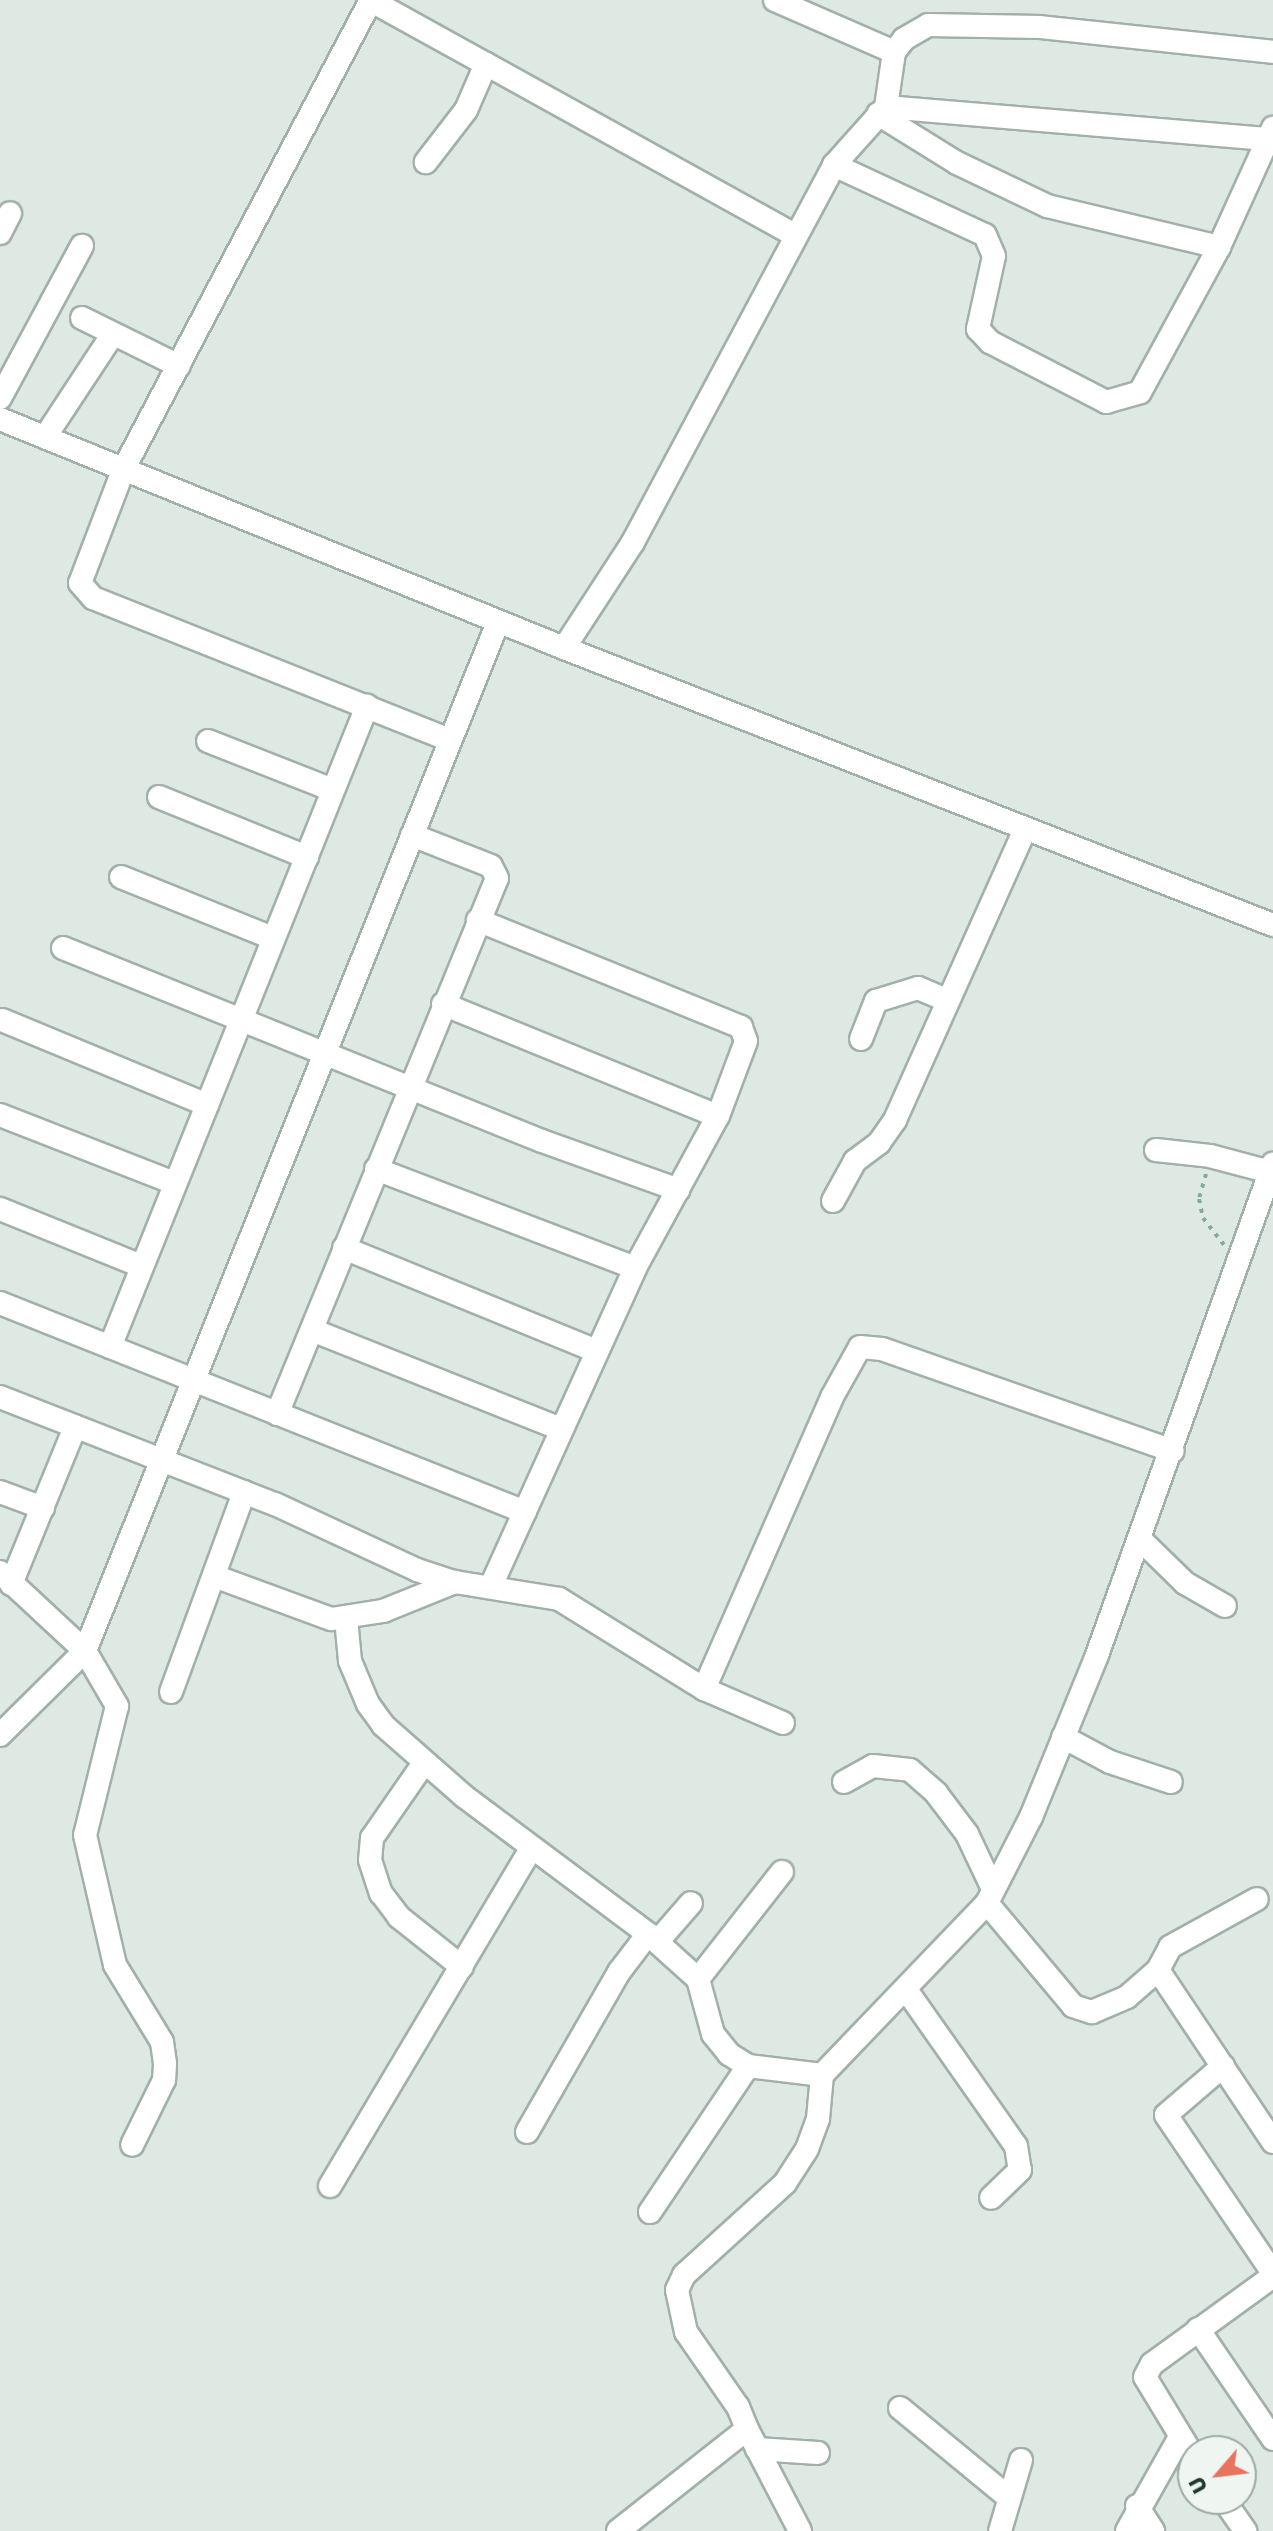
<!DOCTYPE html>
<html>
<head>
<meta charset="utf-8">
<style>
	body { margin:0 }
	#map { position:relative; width:1273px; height:2531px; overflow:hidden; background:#dfe9e4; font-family:Jost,sans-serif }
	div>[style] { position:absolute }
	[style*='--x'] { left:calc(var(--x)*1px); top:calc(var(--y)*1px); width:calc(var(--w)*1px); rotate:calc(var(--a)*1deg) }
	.path>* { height:4px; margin-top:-2px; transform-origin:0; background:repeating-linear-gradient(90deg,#81ab9a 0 4px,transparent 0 10px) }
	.roads { filter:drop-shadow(2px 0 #a2b0aa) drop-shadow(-2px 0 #a2b0aa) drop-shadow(0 2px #a2b0aa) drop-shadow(0 -2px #a2b0aa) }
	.minor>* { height:22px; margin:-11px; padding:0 11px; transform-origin:11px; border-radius:11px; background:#fff }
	span { translate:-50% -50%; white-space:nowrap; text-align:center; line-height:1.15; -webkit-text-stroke:6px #eff6f2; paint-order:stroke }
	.north { position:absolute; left:1177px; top:2435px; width:80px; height:80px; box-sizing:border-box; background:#eff6f2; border:2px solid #9daaa4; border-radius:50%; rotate:242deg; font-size:22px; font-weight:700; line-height:32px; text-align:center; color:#213830 }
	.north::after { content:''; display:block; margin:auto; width:28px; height:36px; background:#e9735d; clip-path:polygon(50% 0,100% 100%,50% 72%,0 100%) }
</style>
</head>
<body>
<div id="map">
	<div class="path">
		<i style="--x:1206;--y:1174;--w:26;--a:106"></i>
		<i style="--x:1199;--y:1199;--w:19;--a:78"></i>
		<i style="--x:1203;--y:1218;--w:34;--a:52"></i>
	</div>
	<div class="roads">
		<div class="minor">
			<i style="--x:370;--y:0;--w:132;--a:28.9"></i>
			<i style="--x:486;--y:64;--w:50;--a:113.5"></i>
			<i style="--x:466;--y:110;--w:66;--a:127.6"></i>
			<i style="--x:371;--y:0;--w:529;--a:117.82"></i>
			<i style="--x:124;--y:468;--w:123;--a:110.9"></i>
			<i style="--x:80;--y:583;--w:20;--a:49"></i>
			<i style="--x:93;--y:598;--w:384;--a:21.7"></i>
			<i style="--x:775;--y:0;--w:130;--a:23.6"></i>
			<i style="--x:486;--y:64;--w:352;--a:29"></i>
			<i style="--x:886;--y:107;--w:379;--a:4.8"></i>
			<i style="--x:878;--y:114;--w:93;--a:31.8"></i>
			<i style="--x:957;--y:163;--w:100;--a:25.5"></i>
			<i style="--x:1047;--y:206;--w:177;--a:13.4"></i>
			<i style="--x:834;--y:165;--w:78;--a:-48.1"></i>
			<i style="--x:886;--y:107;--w:56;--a:-81.7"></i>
			<i style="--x:894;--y:52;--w:16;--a:-52"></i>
			<i style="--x:904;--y:39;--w:28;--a:-30"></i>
			<i style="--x:928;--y:25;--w:112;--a:1"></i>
			<i style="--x:1040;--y:27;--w:234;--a:6.1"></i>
			<i style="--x:0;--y:233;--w:22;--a:-63"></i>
			<i style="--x:82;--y:318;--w:108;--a:26.3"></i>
			<i style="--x:0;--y:398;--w:173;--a:-61.7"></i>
			<i style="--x:0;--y:419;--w:609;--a:22.1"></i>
			<i style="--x:564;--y:648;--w:761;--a:21.34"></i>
			<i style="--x:45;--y:437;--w:123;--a:-56.6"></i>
			<i style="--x:564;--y:648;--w:126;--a:-56.9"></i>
			<i style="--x:633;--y:542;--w:427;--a:-61.9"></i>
			<i style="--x:834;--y:165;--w:166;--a:24.9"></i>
			<i style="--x:985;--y:235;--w:23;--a:67"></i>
			<i style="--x:994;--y:256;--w:75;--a:102.4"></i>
			<i style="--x:978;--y:329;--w:18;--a:47"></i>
			<i style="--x:990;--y:342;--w:131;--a:27.3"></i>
			<i style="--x:1106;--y:402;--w:35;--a:-16"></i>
			<i style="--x:1140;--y:392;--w:165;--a:-61.4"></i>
			<i style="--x:1219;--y:247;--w:131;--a:-65.6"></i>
			<i style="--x:208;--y:741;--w:134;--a:21.4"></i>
			<i style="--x:159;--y:797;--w:160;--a:22.1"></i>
			<i style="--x:121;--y:877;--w:164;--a:21.9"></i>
			<i style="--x:63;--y:948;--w:516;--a:21.95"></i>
			<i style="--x:542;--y:1141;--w:145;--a:19.7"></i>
			<i style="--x:443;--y:1004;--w:297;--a:22.2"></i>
			<i style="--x:2;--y:1020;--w:222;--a:22.5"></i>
			<i style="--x:861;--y:1039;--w:41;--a:-68.5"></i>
			<i style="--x:876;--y:1001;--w:44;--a:-17.2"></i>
			<i style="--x:918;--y:988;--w:30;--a:23"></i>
			<i style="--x:0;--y:1115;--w:187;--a:21.3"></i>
			<i style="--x:1156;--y:1150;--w:54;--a:6.3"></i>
			<i style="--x:1210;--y:1156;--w:62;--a:14.9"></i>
			<i style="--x:376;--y:1169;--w:277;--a:20.9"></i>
			<i style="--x:635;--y:1268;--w:173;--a:-61.4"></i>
			<i style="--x:718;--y:1116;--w:80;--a:-69.5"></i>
			<i style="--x:746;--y:1041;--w:15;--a:-110"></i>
			<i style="--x:741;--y:1027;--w:284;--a:-157.9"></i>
			<i style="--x:833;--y:1201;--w:46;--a:-61.2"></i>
			<i style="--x:855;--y:1161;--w:30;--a:-37"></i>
			<i style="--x:879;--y:1143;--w:28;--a:-55"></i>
			<i style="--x:895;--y:1120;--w:318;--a:-65.9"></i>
			<i style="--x:0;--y:1209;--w:152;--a:22"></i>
			<i style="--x:344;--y:1248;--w:270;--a:22.2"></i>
			<i style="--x:0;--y:1303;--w:565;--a:21.71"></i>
			<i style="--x:312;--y:1330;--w:268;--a:21.7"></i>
			<i style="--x:110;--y:1347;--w:691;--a:-68.15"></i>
			<i style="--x:0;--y:1397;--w:295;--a:21.3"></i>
			<i style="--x:275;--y:1504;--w:157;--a:24.9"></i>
			<i style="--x:417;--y:1570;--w:40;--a:18"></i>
			<i style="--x:455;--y:1582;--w:105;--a:9.3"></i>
			<i style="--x:559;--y:1599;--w:171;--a:31.8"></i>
			<i style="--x:704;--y:1689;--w:86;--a:23.3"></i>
			<i style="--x:277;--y:1414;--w:579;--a:-67.68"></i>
			<i style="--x:497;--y:878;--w:13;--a:-117"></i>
			<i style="--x:491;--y:866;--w:85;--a:-158.6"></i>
			<i style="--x:0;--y:1492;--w:46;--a:20.4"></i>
			<i style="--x:1141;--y:1540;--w:62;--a:44.3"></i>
			<i style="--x:1185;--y:1583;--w:46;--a:29.9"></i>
			<i style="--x:0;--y:1572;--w:116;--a:42.9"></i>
			<i style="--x:85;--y:1651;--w:64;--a:59.8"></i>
			<i style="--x:117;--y:1706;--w:133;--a:103.9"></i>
			<i style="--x:85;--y:1835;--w:133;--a:77"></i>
			<i style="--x:115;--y:1965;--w:90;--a:58.6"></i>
			<i style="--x:162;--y:2042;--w:21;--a:82"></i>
			<i style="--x:165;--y:2063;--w:17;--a:93"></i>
			<i style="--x:164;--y:2080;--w:72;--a:116.2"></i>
			<i style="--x:214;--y:1576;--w:125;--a:20.2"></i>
			<i style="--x:331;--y:1619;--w:53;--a:-8.7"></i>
			<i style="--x:383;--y:1611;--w:78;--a:-21.9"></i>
			<i style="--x:11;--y:1584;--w:170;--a:-67.8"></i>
			<i style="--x:491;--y:1586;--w:349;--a:-65.6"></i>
			<i style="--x:346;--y:1618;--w:43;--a:84.7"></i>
			<i style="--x:350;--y:1661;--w:47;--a:67.3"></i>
			<i style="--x:368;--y:1704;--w:26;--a:54"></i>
			<i style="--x:383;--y:1725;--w:109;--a:41.3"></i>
			<i style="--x:465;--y:1797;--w:229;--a:36.8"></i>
			<i style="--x:704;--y:1689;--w:319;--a:-66.3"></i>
			<i style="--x:832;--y:1397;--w:57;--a:-60.8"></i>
			<i style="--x:860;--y:1347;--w:22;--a:5"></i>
			<i style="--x:882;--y:1349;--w:308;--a:19.3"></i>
			<i style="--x:171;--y:1692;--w:213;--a:-69.9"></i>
			<i style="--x:0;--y:1735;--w:120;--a:-44.7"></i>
			<i style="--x:85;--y:1651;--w:1109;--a:-68.13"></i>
			<i style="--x:1063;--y:1737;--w:53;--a:28"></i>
			<i style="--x:1110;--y:1762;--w:64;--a:18.2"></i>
			<i style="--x:424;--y:1763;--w:91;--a:124.7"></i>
			<i style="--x:372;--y:1838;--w:22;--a:95"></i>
			<i style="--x:370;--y:1860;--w:35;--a:72"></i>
			<i style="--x:381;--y:1893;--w:30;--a:53"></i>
			<i style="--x:399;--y:1917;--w:80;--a:38.4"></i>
			<i style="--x:844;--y:1782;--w:33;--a:-29"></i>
			<i style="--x:873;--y:1766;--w:37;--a:6"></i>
			<i style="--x:910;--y:1770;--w:35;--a:41"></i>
			<i style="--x:936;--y:1793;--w:51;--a:52.9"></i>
			<i style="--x:967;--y:1834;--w:61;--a:64.7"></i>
			<i style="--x:987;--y:1903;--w:134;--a:50.1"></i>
			<i style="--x:1073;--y:2006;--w:20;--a:18"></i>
			<i style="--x:1092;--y:2012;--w:38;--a:-23"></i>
			<i style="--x:1127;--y:1997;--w:41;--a:-41.1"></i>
			<i style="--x:1158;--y:1970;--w:26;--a:-62"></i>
			<i style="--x:1170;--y:1947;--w:99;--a:-28.9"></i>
			<i style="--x:658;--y:1941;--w:50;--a:-49"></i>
			<i style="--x:1158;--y:1970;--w:207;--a:56.2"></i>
			<i style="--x:698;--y:1979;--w:136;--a:-51.9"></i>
			<i style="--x:907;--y:1991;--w:189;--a:54.9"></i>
			<i style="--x:1016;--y:2146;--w:24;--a:81"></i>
			<i style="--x:1020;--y:2170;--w:40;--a:136"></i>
			<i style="--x:1223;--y:2066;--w:75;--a:139.3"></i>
			<i style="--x:1166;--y:2115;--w:191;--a:55.9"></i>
			<i style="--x:527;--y:2132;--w:185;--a:-60.1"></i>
			<i style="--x:619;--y:1972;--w:48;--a:-52.7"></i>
			<i style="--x:648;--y:1934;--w:67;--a:42"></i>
			<i style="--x:698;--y:1979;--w:57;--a:74.7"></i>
			<i style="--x:713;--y:2034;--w:26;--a:51"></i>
			<i style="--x:729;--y:2054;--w:22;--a:32"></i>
			<i style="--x:748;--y:2066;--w:75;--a:6.9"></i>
			<i style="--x:330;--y:2186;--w:392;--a:-59.2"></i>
			<i style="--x:650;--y:2212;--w:176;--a:-56.1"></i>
			<i style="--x:1198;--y:2329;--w:133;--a:55.7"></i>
			<i style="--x:900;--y:2408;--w:140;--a:39.5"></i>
			<i style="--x:747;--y:2429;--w:115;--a:62.5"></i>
			<i style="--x:757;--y:2449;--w:61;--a:3.8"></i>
			<i style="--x:1193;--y:2456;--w:92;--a:-121.3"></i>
			<i style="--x:1145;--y:2377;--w:15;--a:-62"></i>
			<i style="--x:1152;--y:2364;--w:150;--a:-36"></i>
			<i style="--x:1223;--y:2499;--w:39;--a:55"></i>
			<i style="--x:1137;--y:2506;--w:30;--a:57"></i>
			<i style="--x:618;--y:2531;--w:164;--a:-38.3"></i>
			<i style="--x:747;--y:2429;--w:24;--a:-112"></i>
			<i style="--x:738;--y:2407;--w:91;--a:-124.7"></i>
			<i style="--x:686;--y:2332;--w:43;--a:-102.1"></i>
			<i style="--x:677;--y:2290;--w:17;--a:-65"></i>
			<i style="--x:684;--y:2275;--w:137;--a:-42.3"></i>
			<i style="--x:785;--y:2183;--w:40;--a:-57.1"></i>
			<i style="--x:807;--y:2149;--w:32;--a:-70"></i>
			<i style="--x:818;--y:2119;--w:44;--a:-84.8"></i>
			<i style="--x:822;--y:2075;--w:238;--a:-46.2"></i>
			<i style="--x:987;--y:1903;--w:97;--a:-62.9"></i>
			<i style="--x:1031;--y:1817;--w:175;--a:-67.8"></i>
			<i style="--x:1097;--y:1655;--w:522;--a:-70.28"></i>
			<i style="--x:1000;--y:2531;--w:74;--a:-73.5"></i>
			<i style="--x:1127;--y:2531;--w:108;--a:-60.6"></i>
		</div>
	</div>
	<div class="north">U</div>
</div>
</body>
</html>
